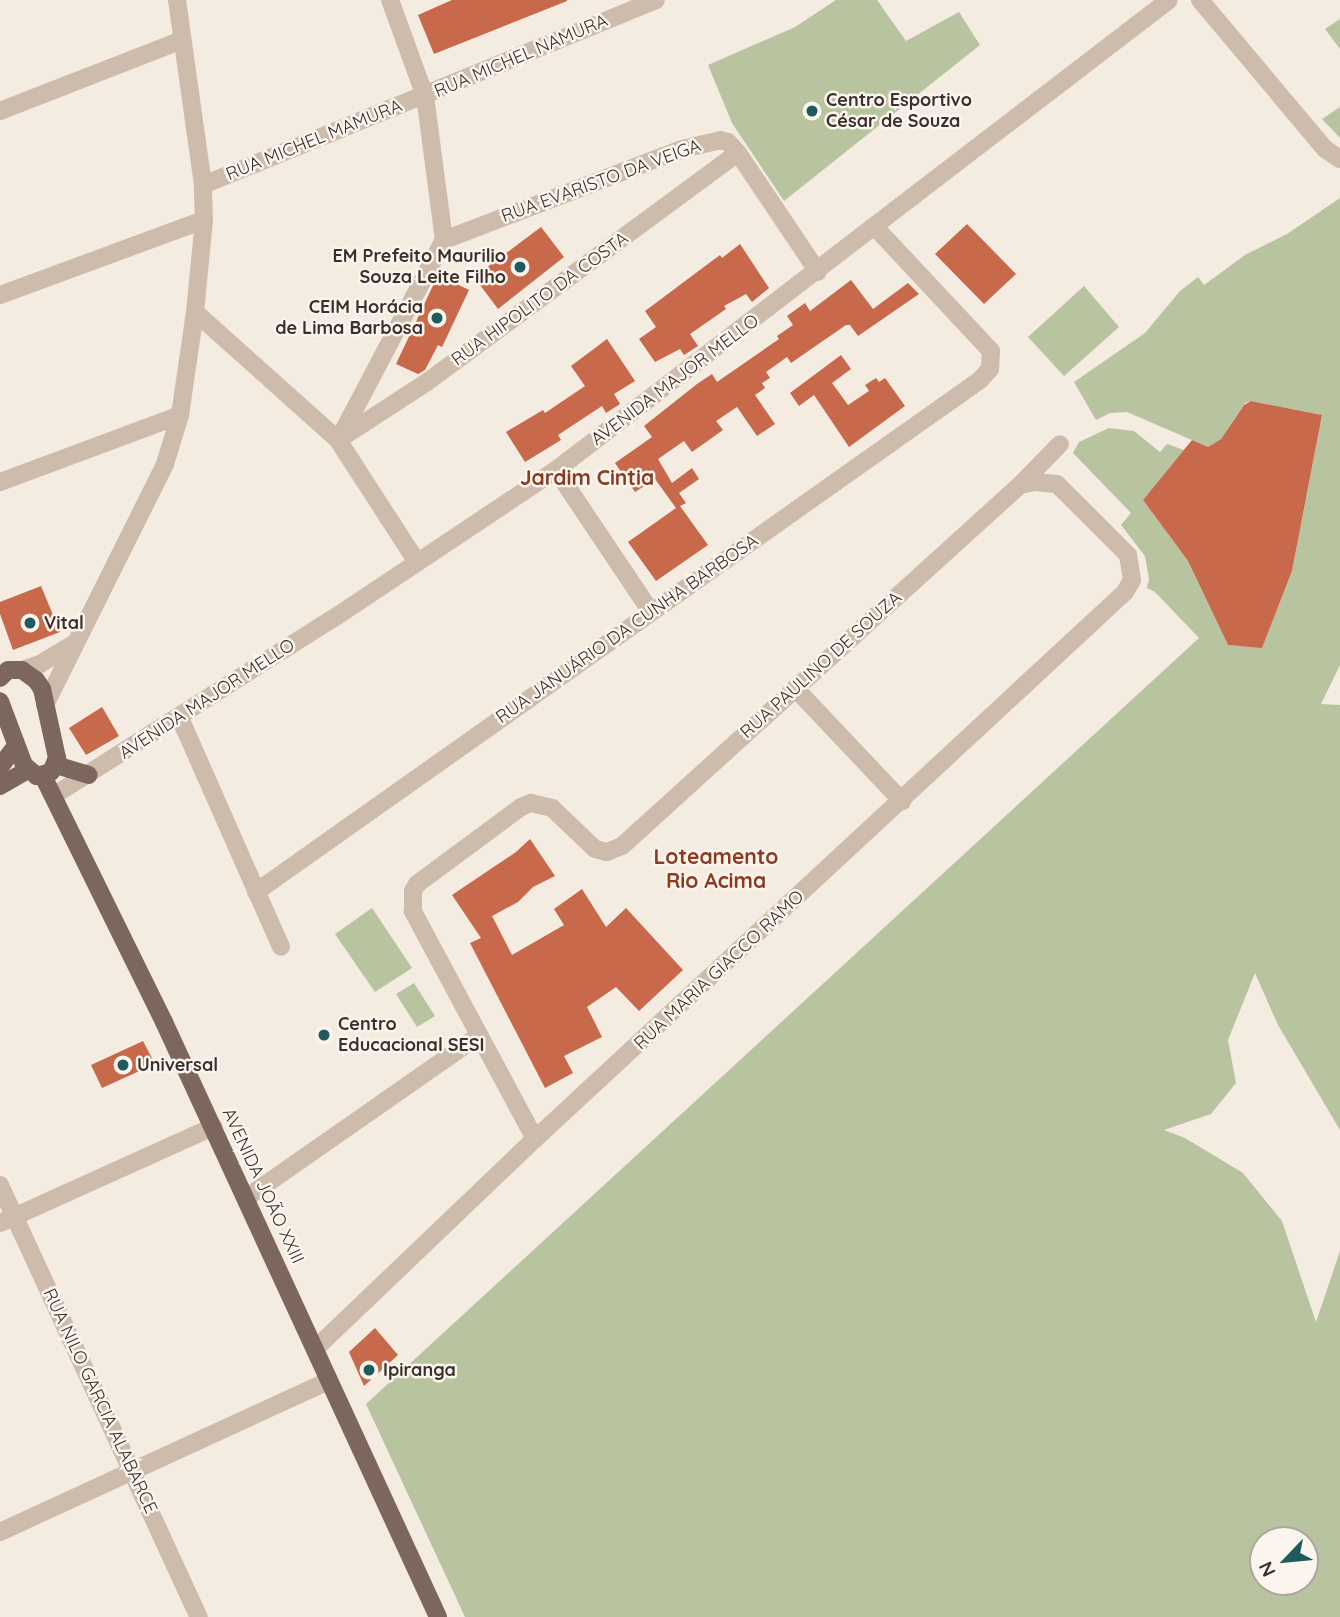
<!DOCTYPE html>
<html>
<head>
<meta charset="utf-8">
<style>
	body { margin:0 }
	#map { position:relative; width:1340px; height:1617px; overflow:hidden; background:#f4ebe1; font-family:Quicksand,sans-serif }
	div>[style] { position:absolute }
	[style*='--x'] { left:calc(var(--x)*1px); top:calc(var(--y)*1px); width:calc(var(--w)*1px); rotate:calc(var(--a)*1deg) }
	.green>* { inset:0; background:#b8c4a0 }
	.building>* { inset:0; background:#c8694b }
	.minor>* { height:18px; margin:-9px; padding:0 9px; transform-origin:9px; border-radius:9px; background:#cdbbac }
	.major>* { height:18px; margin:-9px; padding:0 9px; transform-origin:9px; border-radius:9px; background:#7d675c }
	.dots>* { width:19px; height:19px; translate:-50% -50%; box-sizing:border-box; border:4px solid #fbf5ee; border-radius:50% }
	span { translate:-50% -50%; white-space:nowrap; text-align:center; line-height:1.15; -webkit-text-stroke:5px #fbf5ee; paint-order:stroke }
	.street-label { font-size:18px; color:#3b302b }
	.poi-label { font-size:18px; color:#3b302b; font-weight:700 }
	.left { translate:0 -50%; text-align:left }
	.right { translate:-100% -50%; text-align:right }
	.quarter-label { font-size:21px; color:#8c3b22; font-weight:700 }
	.north { position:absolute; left:1249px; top:1526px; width:70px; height:70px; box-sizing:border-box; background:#fbf5ee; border:2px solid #aea6a0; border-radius:50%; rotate:244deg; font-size:19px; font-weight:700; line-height:28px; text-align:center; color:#3b302b }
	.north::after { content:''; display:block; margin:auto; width:24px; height:32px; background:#1f5a5e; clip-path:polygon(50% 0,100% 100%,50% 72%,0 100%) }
</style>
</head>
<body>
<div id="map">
	<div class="green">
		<i style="clip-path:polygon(836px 0,877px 0,906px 41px,959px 12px,980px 45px,784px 201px,732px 123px,708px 65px,795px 27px)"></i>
		<i style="clip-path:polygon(1340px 19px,1340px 49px,1325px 29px)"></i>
		<i style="clip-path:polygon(1340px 107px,1340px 138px,1322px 119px)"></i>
		<i style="clip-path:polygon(evenodd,1340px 198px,1340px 665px,1321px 704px,1340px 705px,1340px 1130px,1278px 1025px,1255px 973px,1228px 1040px,1236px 1083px,1211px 1114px,1164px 1130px,1185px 1138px,1243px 1173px,1282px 1221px,1316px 1322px,1340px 1251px,1340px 1617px,465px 1617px,366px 1404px,1199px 638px,1155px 592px,1147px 588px,1149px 579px,1145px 556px,1121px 525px,1131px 513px,1073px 453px,1079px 442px,1109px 428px,1134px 431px,1160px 452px,1167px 444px,1184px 450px,1143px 500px,1188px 561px,1228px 645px,1262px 647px,1292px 571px,1322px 415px,1251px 401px,1245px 403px,1221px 439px,1208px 447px,1127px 412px,1110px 413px,1096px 420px,1074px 382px,1145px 333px,1180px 291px,1198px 277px,1204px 285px,1245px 255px,1287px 234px,1340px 198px,1263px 1540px,1305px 1540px,1305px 1582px,1263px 1582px,1263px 1540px)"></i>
		<i style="clip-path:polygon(1084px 286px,1119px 327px,1064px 376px,1028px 337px)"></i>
		<i style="clip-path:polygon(372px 908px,412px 968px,375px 992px,335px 934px)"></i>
		<i style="clip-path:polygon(414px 983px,435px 1016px,417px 1027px,396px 994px)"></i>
	</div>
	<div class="building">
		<i style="clip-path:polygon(452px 0,567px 0,567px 1px,434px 54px,418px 15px)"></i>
		<i style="clip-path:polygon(967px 224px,1016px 274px,984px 304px,935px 254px)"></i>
		<i style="clip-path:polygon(541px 227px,564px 257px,498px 309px,474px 277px)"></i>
		<i style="clip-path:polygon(740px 244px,769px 288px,752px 302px,746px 294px,724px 306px,726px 309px,690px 334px,698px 346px,684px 355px,680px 349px,655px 362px,639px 339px,656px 327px,645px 311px,720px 255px,722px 258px)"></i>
		<i style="clip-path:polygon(438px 275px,469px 290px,442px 347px,438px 345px,425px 370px,418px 374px,396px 364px)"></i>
		<i style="clip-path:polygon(851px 280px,873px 309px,908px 283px,919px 294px,858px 336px,850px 325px,846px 325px,791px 363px,787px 357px,766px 372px,770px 378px,762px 383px,765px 388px,755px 395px,775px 424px,757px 436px,737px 407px,716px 421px,723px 430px,692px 452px,684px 441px,658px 459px,672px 483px,692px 468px,699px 479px,679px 493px,686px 503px,680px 506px,708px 545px,656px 581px,628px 542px,676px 508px,655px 479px,635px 492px,615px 463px,652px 437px,644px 426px,697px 384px,712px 374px,717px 382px,779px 339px,777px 336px,793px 325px,787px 316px,805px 303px,810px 311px)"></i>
		<i style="clip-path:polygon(607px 339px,635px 381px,614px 394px,620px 404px,606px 413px,602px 406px,558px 435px,561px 440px,525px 462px,506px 432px,543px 410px,545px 413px,585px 386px,571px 366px)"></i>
		<i style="clip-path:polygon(841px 355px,851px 369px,832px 383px,848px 405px,869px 391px,865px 385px,876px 378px,879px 382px,885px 378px,905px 406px,849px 447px,814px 395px,799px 406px,790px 393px)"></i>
		<i style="clip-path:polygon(1251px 401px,1322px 415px,1292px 571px,1262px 648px,1228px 645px,1188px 561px,1143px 500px,1192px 440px,1208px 447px,1221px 439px,1244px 405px)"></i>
		<i style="clip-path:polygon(41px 586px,60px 632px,13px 650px,0 614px,0 602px)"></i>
		<i style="clip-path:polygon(102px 707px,119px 736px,86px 755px,69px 728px)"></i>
		<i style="clip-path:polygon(530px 839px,555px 876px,533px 887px,518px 902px,492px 916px,512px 955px,564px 925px,554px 909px,582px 889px,606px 927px,626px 908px,683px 970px,639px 1011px,616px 987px,587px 1007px,602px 1037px,564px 1056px,573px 1073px,545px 1088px,470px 943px,481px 938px,452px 895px,516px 852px)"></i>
		<i style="clip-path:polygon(143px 1041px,155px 1064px,102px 1088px,91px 1065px)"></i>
		<i style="clip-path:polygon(375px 1328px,398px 1355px,364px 1386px,349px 1352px)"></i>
	</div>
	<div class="minor">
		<i style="--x:1200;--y:0;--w:194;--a:50"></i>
		<i style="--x:1325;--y:149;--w:18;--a:34"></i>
		<i style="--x:0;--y:111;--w:195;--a:-21.3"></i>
		<i style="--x:203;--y:185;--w:489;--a:-22.2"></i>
		<i style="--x:444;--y:240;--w:255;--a:-20.9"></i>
		<i style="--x:682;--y:149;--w:39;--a:-13"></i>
		<i style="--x:720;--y:140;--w:8;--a:14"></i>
		<i style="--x:728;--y:142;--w:15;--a:48"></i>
		<i style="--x:738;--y:153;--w:143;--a:56.1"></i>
		<i style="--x:0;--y:295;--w:217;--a:-20.2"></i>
		<i style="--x:195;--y:312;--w:192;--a:41.8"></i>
		<i style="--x:338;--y:440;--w:145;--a:57.1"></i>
		<i style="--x:340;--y:437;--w:223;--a:-62.2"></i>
		<i style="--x:444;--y:240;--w:145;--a:-97.5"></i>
		<i style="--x:425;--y:96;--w:102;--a:-110"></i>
		<i style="--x:338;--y:440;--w:106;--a:-33.1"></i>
		<i style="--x:427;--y:382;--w:386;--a:-36.4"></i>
		<i style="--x:556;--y:470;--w:171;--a:56.2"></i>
		<i style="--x:0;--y:482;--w:192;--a:-20.4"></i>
		<i style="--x:22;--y:670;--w:19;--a:-18"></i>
		<i style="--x:40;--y:664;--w:41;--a:-31"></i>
		<i style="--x:795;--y:688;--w:156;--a:46.6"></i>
		<i style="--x:45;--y:705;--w:269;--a:-63.5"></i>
		<i style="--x:165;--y:464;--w:51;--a:-73"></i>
		<i style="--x:180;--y:415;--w:104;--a:-81.7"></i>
		<i style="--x:195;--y:312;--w:92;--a:-84.4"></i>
		<i style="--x:204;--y:220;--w:35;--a:-92"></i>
		<i style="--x:203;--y:185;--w:187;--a:-98"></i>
		<i style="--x:180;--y:718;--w:250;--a:66.2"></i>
		<i style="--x:53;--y:796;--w:333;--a:-32.4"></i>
		<i style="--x:334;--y:618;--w:267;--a:-33.7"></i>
		<i style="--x:556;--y:470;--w:772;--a:-37.48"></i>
		<i style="--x:256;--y:892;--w:887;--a:-35.27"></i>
		<i style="--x:980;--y:380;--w:15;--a:-48"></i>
		<i style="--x:990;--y:369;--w:18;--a:-87"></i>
		<i style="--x:991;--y:351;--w:170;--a:-133.1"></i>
		<i style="--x:535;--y:1139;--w:259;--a:-118.2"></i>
		<i style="--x:413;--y:911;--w:20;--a:-90"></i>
		<i style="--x:413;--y:891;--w:8;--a:-60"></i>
		<i style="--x:417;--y:884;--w:129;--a:-36.5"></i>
		<i style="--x:521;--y:807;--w:11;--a:-22"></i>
		<i style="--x:531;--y:803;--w:22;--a:13"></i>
		<i style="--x:552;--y:808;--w:59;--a:43.6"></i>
		<i style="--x:595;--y:849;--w:12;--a:14"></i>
		<i style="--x:607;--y:852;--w:16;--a:-22"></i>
		<i style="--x:622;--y:846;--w:537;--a:-42.21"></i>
		<i style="--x:1020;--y:485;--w:57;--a:-45.7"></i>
		<i style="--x:0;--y:1185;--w:476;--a:65.3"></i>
		<i style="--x:246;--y:1198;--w:283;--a:-34.9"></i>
		<i style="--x:0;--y:1223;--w:234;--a:-24.3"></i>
		<i style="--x:315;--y:1349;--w:304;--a:-43.7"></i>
		<i style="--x:535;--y:1139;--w:805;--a:-42.83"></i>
		<i style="--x:1125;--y:592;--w:14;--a:-60"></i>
		<i style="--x:1132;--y:580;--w:25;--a:-99"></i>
		<i style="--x:1128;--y:555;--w:100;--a:-135"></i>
		<i style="--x:1057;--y:484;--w:23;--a:-175"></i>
		<i style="--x:1034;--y:482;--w:14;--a:168"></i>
		<i style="--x:0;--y:1532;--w:362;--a:-24.7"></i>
	</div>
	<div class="major">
		<i style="--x:0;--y:678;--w:11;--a:-45"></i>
		<i style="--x:8;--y:670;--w:14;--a:0"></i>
		<i style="--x:22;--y:670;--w:17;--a:36"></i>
		<i style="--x:36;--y:680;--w:11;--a:56"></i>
		<i style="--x:42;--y:689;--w:71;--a:77.7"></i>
		<i style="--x:57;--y:758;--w:15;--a:113"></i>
		<i style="--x:51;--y:772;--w:15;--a:164"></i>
		<i style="--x:37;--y:776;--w:17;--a:-140"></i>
		<i style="--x:24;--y:765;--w:68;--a:-110.6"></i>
		<i style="--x:56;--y:765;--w:34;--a:17"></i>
		<i style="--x:0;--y:767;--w:26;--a:-53"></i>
		<i style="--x:43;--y:776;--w:274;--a:63.8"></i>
		<i style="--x:164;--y:1022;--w:655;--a:65.27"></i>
		<i style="--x:0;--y:786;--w:32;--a:-30"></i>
	</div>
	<div class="dots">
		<i style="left:812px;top:111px;background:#1f5a5e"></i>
		<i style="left:520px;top:267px;background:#1f5a5e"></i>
		<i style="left:437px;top:318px;background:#1f5a5e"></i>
		<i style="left:30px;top:623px;background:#1f5a5e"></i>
		<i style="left:324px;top:1035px;background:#1f5a5e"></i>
		<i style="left:123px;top:1065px;background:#1f5a5e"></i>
		<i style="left:369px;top:1370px;background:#1f5a5e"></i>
	</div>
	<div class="street-label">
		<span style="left:521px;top:56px;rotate:-23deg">RUA MICHEL NAMURA</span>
		<span style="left:314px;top:140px;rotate:-22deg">RUA MICHEL MAMURA</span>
		<span style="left:601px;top:181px;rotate:-20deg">RUA EVARISTO DA VEIGA</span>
		<span style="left:540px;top:299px;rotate:-36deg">RUA HIPOLITO DA COSTA</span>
		<span style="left:675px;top:380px;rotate:-37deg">AVENIDA MAJOR MELLO</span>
		<span style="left:627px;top:629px;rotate:-35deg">RUA JANUÁRIO DA CUNHA BARBOSA</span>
		<span style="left:821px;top:665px;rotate:-42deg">RUA PAULINO DE SOUZA</span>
		<span style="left:207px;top:699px;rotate:-33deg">AVENIDA MAJOR MELLO</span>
		<span style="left:719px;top:970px;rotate:-43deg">RUA MARIA GIACCO RAMO</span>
		<span style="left:263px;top:1186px;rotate:65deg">AVENIDA JOÃO XXIII</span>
		<span style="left:100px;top:1401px;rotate:65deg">RUA NILO GARCIA ALABARCE</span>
	</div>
	<div class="poi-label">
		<span class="left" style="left:826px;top:111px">Centro Esportivo<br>César de Souza</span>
		<span class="right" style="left:506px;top:267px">EM Prefeito Maurilio<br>Souza Leite Filho</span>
		<span class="right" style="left:423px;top:318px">CEIM Horácia<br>de Lima Barbosa</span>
		<span class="left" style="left:44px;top:623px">Vital</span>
		<span class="left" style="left:338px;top:1035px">Centro<br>Educacional SESI</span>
		<span class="left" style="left:137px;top:1065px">Universal</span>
		<span class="left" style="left:383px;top:1370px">Ipiranga</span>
	</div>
	<div class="quarter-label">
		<span style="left:587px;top:477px">Jardim Cintia</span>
		<span style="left:716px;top:868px">Loteamento<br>Rio Acima</span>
	</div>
	<div class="north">N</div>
</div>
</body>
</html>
